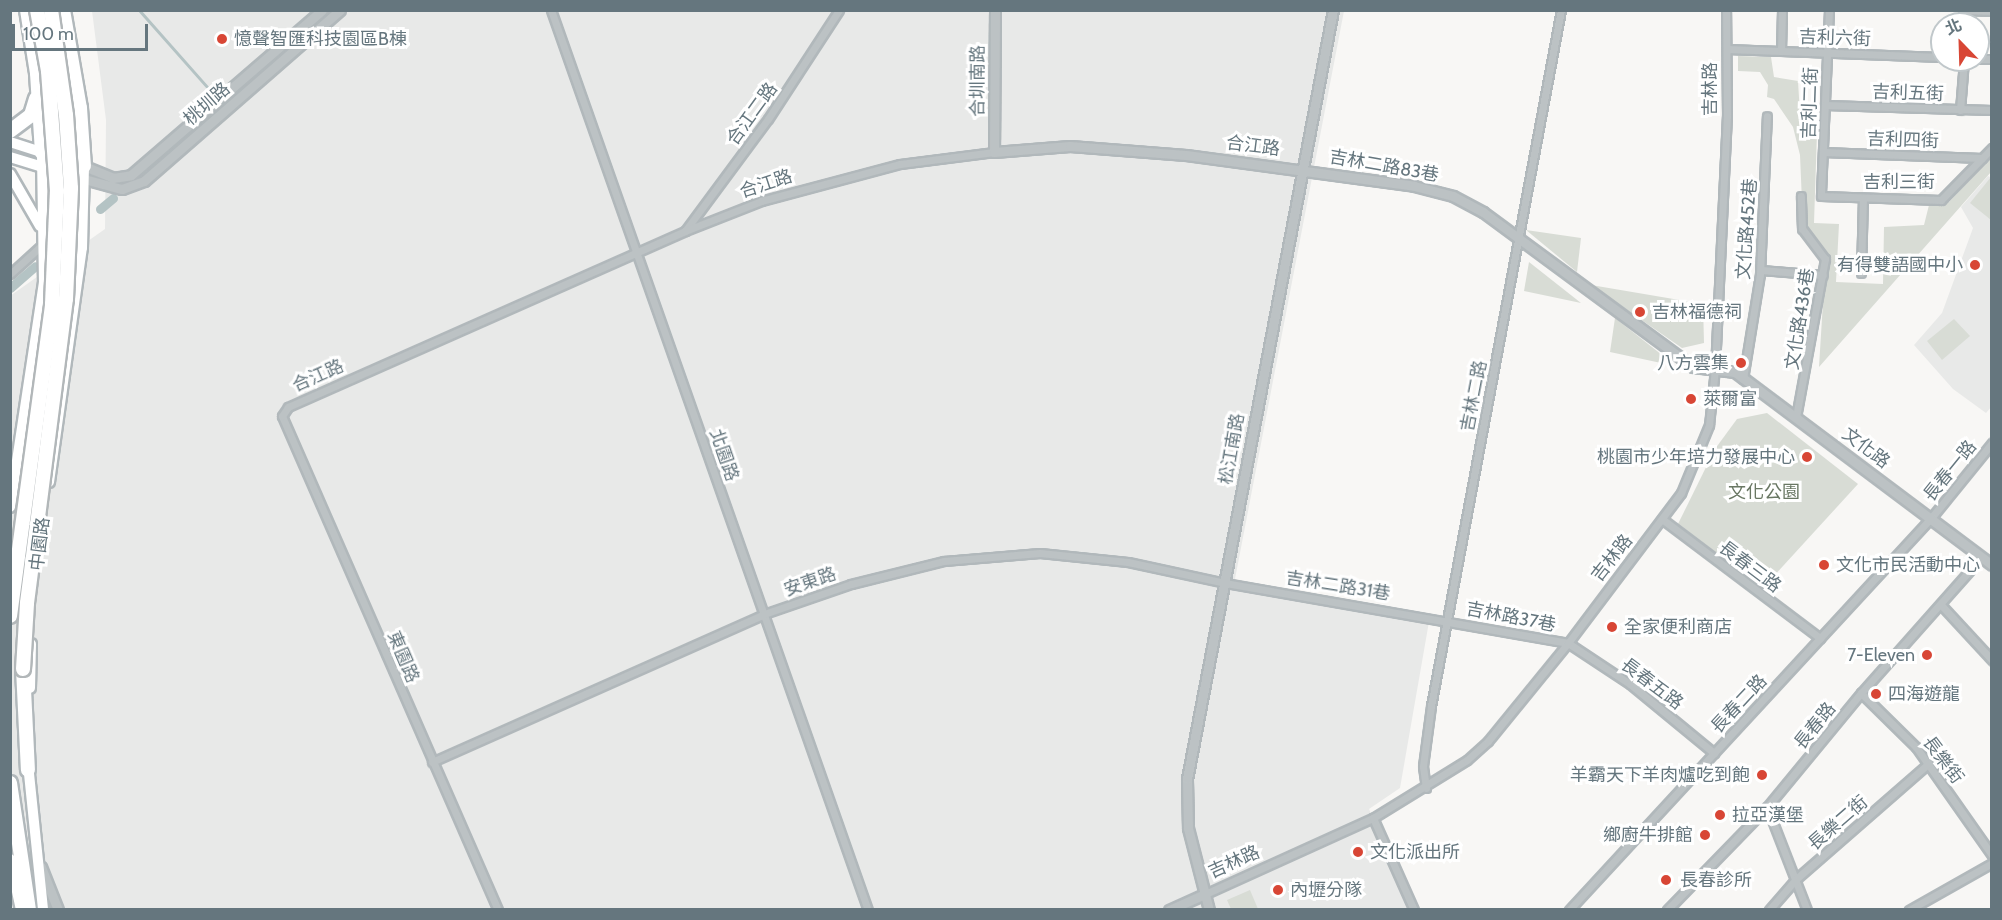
<!DOCTYPE html>
<html>
<head>
<meta charset="utf-8">
<style>
	body { margin:0 }
	#map { position:relative; width:2002px; height:920px; overflow:hidden; background:#f8f7f5; font-family:Cabin,"Noto Sans TC",sans-serif }
	div>[style] { position:absolute }
	[style*='--x'] { left:calc(var(--x)*1px); top:calc(var(--y)*1px); width:calc(var(--w)*1px); rotate:calc(var(--a)*1deg) }
	.built>* { inset:0; background:#e8e9e8 }
	.green>* { inset:0; background:#d8dcd5 }
	.stream>* { height:3px; margin:-1.5px; padding:0 1.5px; transform-origin:1.5px; border-radius:1.5px; background:#b4c3c4 }
	.canal>* { height:9px; margin:-4.5px; padding:0 4.5px; transform-origin:4.5px; border-radius:4.5px; background:#b4c3c4 }
	.roads { filter:drop-shadow(2px 0 #b1b8bb) drop-shadow(-2px 0 #b1b8bb) drop-shadow(0 2px #b1b8bb) drop-shadow(0 -2px #b1b8bb) }
	.minor>* { height:7px; margin:-3.5px; padding:0 3.5px; transform-origin:3.5px; border-radius:3.5px; background:#bcc2c4 }
	.tertiary>* { height:9px; margin:-4.5px; padding:0 4.5px; transform-origin:4.5px; border-radius:4.5px; background:#bcc2c4 }
	.secondary>* { height:10px; margin:-5px; padding:0 5px; transform-origin:5px; border-radius:5px; background:#fff }
	.motorway>* { height:14px; margin:-7px; padding:0 7px; transform-origin:7px; border-radius:7px; background:#fff }
	.bridges { filter:drop-shadow(2px 0 #b2b7b9) drop-shadow(-2px 0 #b2b7b9) drop-shadow(0 2px #b2b7b9) drop-shadow(0 -2px #b2b7b9) }
	.motorway-bridge>* { height:14px; margin:-7px; padding:0 7px; transform-origin:7px; border-radius:7px; background:#fff }
	.dots>* { width:16px; height:16px; translate:-50% -50%; box-sizing:border-box; border:3px solid #fff; border-radius:50% }
	span { translate:-50% -50%; white-space:nowrap; text-align:center; line-height:1.15; -webkit-text-stroke:6px #fff; paint-order:stroke }
	.street-label { font-size:18px; color:#65767e }
	.poi-label { font-size:18px; color:#65767e }
	.left { translate:0 -50%; text-align:left }
	.right { translate:-100% -50%; text-align:right }
	.park-label { font-size:18px; color:#697763 }
	.frame { position:absolute; inset:0; border:12px solid #65767e; pointer-events:none }
	.north { position:absolute; left:1930px; top:12px; width:60px; height:60px; box-sizing:border-box; background:#fff; border:2px solid #c1c8cb; border-radius:50%; rotate:337deg; font-size:16px; font-weight:700; line-height:24px; text-align:center; color:#65767e }
	.north::after { content:''; display:block; margin:auto; width:21px; height:27px; background:#d84635; clip-path:polygon(50% 0,100% 100%,50% 72%,0 100%) }
	.scale { position:absolute; left:12px; top:24px; width:136px; height:27px; box-sizing:border-box; border:3px solid #65767e; border-top:0; padding-left:8px; font-size:18px; line-height:21px; white-space:nowrap; color:#65767e; -webkit-text-stroke:4px #fff; paint-order:stroke }
</style>
</head>
<body>
<div id="map">
	<div class="built">
		<i style="clip-path:polygon(92px 11px,1344px 11px,1235px 579px,1430px 616px,1400px 788px,1369px 809px,1413px 909px,11px 909px,10px 296px,105px 229px,106px 120px)"></i>
		<i style="clip-path:polygon(1988px 176px,1992px 178px,1992px 406px,1986px 413px,1953px 389px,1914px 345px,1942px 313px,1973px 228px,1961px 207px)"></i>
	</div>
	<div class="green">
		<i style="clip-path:polygon(1738px 56px,1771px 57px,1774px 77px,1798px 81px,1801px 131px,1817px 133px,1814px 223px,1839px 224px,1836px 282px,1883px 284px,1884px 227px,1924px 225px,1929px 205px,1949px 202px,1991px 157px,1991px 172px,1819px 367px,1826px 253px,1803px 226px,1800px 155px,1793px 127px,1774px 99px,1767px 97px,1768px 85px,1760px 72px,1738px 71px)"></i>
		<i style="clip-path:polygon(1991px 177px,1991px 220px,1970px 203px)"></i>
		<i style="clip-path:polygon(1526px 230px,1581px 238px,1577px 272px)"></i>
		<i style="clip-path:polygon(1529px 262px,1581px 303px,1524px 291px)"></i>
		<i style="clip-path:polygon(1591px 285px,1703px 304px,1704px 343px,1682px 348px)"></i>
		<i style="clip-path:polygon(1615px 318px,1657px 351px,1675px 366px,1610px 352px)"></i>
		<i style="clip-path:polygon(1954px 319px,1970px 336px,1942px 360px,1927px 341px)"></i>
		<i style="clip-path:polygon(1767px 413px,1858px 484px,1762px 589px,1677px 526px,1715px 449px,1737px 419px)"></i>
		<i style="clip-path:polygon(1250px 890px,1258px 909px,1231px 909px,1227px 900px)"></i>
	</div>
	<div class="stream">
		<i style="--x:139;--y:10;--w:115;--a:48.5"></i>
	</div>
	<div class="canal">
		<i style="--x:100;--y:209;--w:17;--a:-40"></i>
		<i style="--x:10;--y:288;--w:33;--a:-41"></i>
	</div>
	<div class="roads">
		<div class="minor">
			<i style="--x:551;--y:10;--w:954;--a:70.6"></i>
			<i style="--x:1829;--y:10;--w:186;--a:92.5"></i>
			<i style="--x:1821;--y:196;--w:120;--a:1.9"></i>
			<i style="--x:1941;--y:200;--w:73;--a:-45.6"></i>
			<i style="--x:1963;--y:10;--w:29;--a:2"></i>
			<i style="--x:1966;--y:24;--w:14;--a:-90"></i>
			<i style="--x:1727;--y:49;--w:215;--a:2.1"></i>
			<i style="--x:1781;--y:51;--w:41;--a:-88.6"></i>
			<i style="--x:1978;--y:59;--w:14;--a:0"></i>
			<i style="--x:1825;--y:105;--w:167;--a:1.7"></i>
			<i style="--x:1960;--y:110;--w:50;--a:-85.4"></i>
			<i style="--x:1823;--y:152;--w:159;--a:2.2"></i>
			<i style="--x:685;--y:231;--w:139;--a:-53.5"></i>
			<i style="--x:768;--y:119;--w:130;--a:-56.9"></i>
			<i style="--x:1761;--y:270;--w:62;--a:4.6"></i>
			<i style="--x:1861;--y:273;--w:75;--a:-88.5"></i>
			<i style="--x:10;--y:274;--w:43;--a:-42.2"></i>
			<i style="--x:1743;--y:379;--w:106;--a:-80.8"></i>
			<i style="--x:1760;--y:274;--w:158;--a:-87.5"></i>
			<i style="--x:1796;--y:417;--w:161;--a:-79.6"></i>
			<i style="--x:1825;--y:259;--w:38;--a:-127"></i>
			<i style="--x:1802;--y:229;--w:33;--a:-92"></i>
			<i style="--x:1662;--y:519;--w:198;--a:37"></i>
			<i style="--x:1942;--y:606;--w:74;--a:47.2"></i>
			<i style="--x:1861;--y:693;--w:77;--a:44.5"></i>
			<i style="--x:1916;--y:747;--w:132;--a:54.9"></i>
			<i style="--x:432;--y:762;--w:363;--a:-24"></i>
			<i style="--x:764;--y:614;--w:92;--a:-19"></i>
			<i style="--x:851;--y:584;--w:96;--a:-13.9"></i>
			<i style="--x:944;--y:561;--w:96;--a:-4.8"></i>
			<i style="--x:1040;--y:553;--w:88;--a:5.8"></i>
			<i style="--x:1128;--y:562;--w:99;--a:12.2"></i>
			<i style="--x:1225;--y:583;--w:348;--a:9.9"></i>
			<i style="--x:1568;--y:643;--w:74;--a:33.5"></i>
			<i style="--x:1630;--y:684;--w:109;--a:39.4"></i>
			<i style="--x:1426;--y:788;--w:22;--a:-98"></i>
			<i style="--x:1423;--y:766;--w:61;--a:-82.4"></i>
			<i style="--x:1431;--y:706;--w:708;--a:-79.42"></i>
			<i style="--x:1767;--y:807;--w:110;--a:68.8"></i>
			<i style="--x:1373;--y:818;--w:101;--a:66"></i>
			<i style="--x:1203;--y:895;--w:187;--a:-24.4"></i>
			<i style="--x:1373;--y:818;--w:110;--a:-31.7"></i>
			<i style="--x:1467;--y:760;--w:28;--a:-42"></i>
			<i style="--x:1488;--y:741;--w:127;--a:-50.8"></i>
			<i style="--x:1568;--y:643;--w:188;--a:-53"></i>
			<i style="--x:1681;--y:493;--w:74;--a:-67.6"></i>
			<i style="--x:1709;--y:425;--w:56;--a:-83.9"></i>
			<i style="--x:1715;--y:369;--w:253;--a:-87.3"></i>
			<i style="--x:1727;--y:116;--w:106;--a:-90.5"></i>
			<i style="--x:498;--y:910;--w:539;--a:-113.62"></i>
			<i style="--x:282;--y:416;--w:11;--a:-56"></i>
			<i style="--x:288;--y:407;--w:434;--a:-23.9"></i>
			<i style="--x:685;--y:231;--w:82;--a:-21.5"></i>
			<i style="--x:761;--y:201;--w:144;--a:-14.9"></i>
			<i style="--x:900;--y:164;--w:95;--a:-7.3"></i>
			<i style="--x:1569;--y:910;--w:534;--a:-47.28"></i>
			<i style="--x:1931;--y:518;--w:97;--a:-50.9"></i>
			<i style="--x:1667;--y:910;--w:144;--a:-45.8"></i>
			<i style="--x:1767;--y:807;--w:148;--a:-50.5"></i>
			<i style="--x:1861;--y:693;--w:181;--a:-48.4"></i>
			<i style="--x:1769;--y:910;--w:41;--a:-48.9"></i>
			<i style="--x:1796;--y:879;--w:176;--a:-41.1"></i>
			<i style="--x:1909;--y:910;--w:95;--a:-29.5"></i>
		</div>
		<div class="tertiary">
			<i style="--x:995;--y:10;--w:142;--a:90.4"></i>
			<i style="--x:994;--y:152;--w:76;--a:-4.5"></i>
			<i style="--x:1070;--y:146;--w:116;--a:4.4"></i>
			<i style="--x:1186;--y:155;--w:230;--a:7.7"></i>
			<i style="--x:1414;--y:186;--w:40;--a:14.4"></i>
			<i style="--x:1453;--y:196;--w:34;--a:28"></i>
			<i style="--x:1483;--y:212;--w:261;--a:36.4"></i>
			<i style="--x:1693;--y:367;--w:42;--a:6.8"></i>
			<i style="--x:1735;--y:372;--w:321;--a:36.9"></i>
			<i style="--x:84;--y:166;--w:31;--a:22"></i>
			<i style="--x:113;--y:178;--w:18;--a:-9"></i>
			<i style="--x:131;--y:175;--w:252;--a:-40.8"></i>
			<i style="--x:84;--y:179;--w:39;--a:15"></i>
			<i style="--x:122;--y:189;--w:23;--a:-20"></i>
			<i style="--x:144;--y:181;--w:260;--a:-41.1"></i>
			<i style="--x:41;--y:867;--w:46;--a:68.4"></i>
			<i style="--x:1169;--y:910;--w:37;--a:-24"></i>
			<i style="--x:1209;--y:910;--w:85;--a:-104.4"></i>
			<i style="--x:1188;--y:828;--w:49;--a:-91.2"></i>
			<i style="--x:1187;--y:779;--w:783;--a:-79.25"></i>
		</div>
		<div class="secondary">
			<i style="--x:10;--y:142;--w:40;--a:18"></i>
			<i style="--x:10;--y:157;--w:38;--a:17"></i>
			<i style="--x:10;--y:174;--w:60;--a:60"></i>
			<i style="--x:64;--y:213;--w:45;--a:-90"></i>
			<i style="--x:49;--y:482;--w:236;--a:-82"></i>
			<i style="--x:82;--y:248;--w:82;--a:-88.6"></i>
			<i style="--x:84;--y:166;--w:8;--a:-157"></i>
			<i style="--x:10;--y:507;--w:227;--a:-81.4"></i>
			<i style="--x:44;--y:283;--w:130;--a:-90.9"></i>
			<i style="--x:30;--y:688;--w:44;--a:-88.7"></i>
			<i style="--x:28;--y:764;--w:147;--a:84.1"></i>
			<i style="--x:10;--y:859;--w:52;--a:77.8"></i>
		</div>
		<div class="motorway">
			<i style="--x:27;--y:10;--w:64;--a:81"></i>
			<i style="--x:37;--y:73;--w:80;--a:86.4"></i>
			<i style="--x:63;--y:10;--w:99;--a:80.2"></i>
			<i style="--x:80;--y:108;--w:58;--a:86.1"></i>
			<i style="--x:10;--y:131;--w:26;--a:-37"></i>
			<i style="--x:31;--y:115;--w:17;--a:-73"></i>
			<i style="--x:23;--y:669;--w:101;--a:87.2"></i>
			<i style="--x:10;--y:783;--w:128;--a:81.5"></i>
		</div>
	</div>
	<div class="bridges">
		<div class="motorway-bridge">
			<i style="--x:10;--y:616;--w:315;--a:-82.3"></i>
			<i style="--x:52;--y:304;--w:113;--a:-87.5"></i>
			<i style="--x:57;--y:191;--w:120;--a:-94.3"></i>
			<i style="--x:48;--y:71;--w:62;--a:-100.2"></i>
			<i style="--x:23;--y:669;--w:66;--a:-86.5"></i>
			<i style="--x:27;--y:603;--w:306;--a:-82.7"></i>
			<i style="--x:66;--y:299;--w:111;--a:-87.4"></i>
			<i style="--x:71;--y:188;--w:73;--a:-93.9"></i>
			<i style="--x:66;--y:115;--w:106;--a:-98.1"></i>
		</div>
	</div>
	<div class="dots">
		<i style="left:222px;top:39px;background:#d84635"></i>
		<i style="left:1975px;top:265px;background:#d84635"></i>
		<i style="left:1640px;top:312px;background:#d84635"></i>
		<i style="left:1741px;top:363px;background:#d84635"></i>
		<i style="left:1691px;top:399px;background:#d84635"></i>
		<i style="left:1807px;top:457px;background:#d84635"></i>
		<i style="left:1824px;top:565px;background:#d84635"></i>
		<i style="left:1612px;top:627px;background:#d84635"></i>
		<i style="left:1927px;top:655px;background:#d84635"></i>
		<i style="left:1876px;top:694px;background:#d84635"></i>
		<i style="left:1762px;top:775px;background:#d84635"></i>
		<i style="left:1720px;top:815px;background:#d84635"></i>
		<i style="left:1705px;top:835px;background:#d84635"></i>
		<i style="left:1358px;top:852px;background:#d84635"></i>
		<i style="left:1666px;top:880px;background:#d84635"></i>
		<i style="left:1278px;top:890px;background:#d84635"></i>
	</div>
	<div class="street-label">
		<span style="left:1835px;top:38px;rotate:2deg">吉利六街</span>
		<span style="left:978px;top:81px;rotate:-90deg">合圳南路</span>
		<span style="left:1710px;top:89px;rotate:-90deg">吉林路</span>
		<span style="left:1908px;top:93px;rotate:2deg">吉利五街</span>
		<span style="left:1810px;top:103px;rotate:-88deg">吉利二街</span>
		<span style="left:207px;top:104px;rotate:-41deg">桃圳路</span>
		<span style="left:752px;top:114px;rotate:-54deg">合江二路</span>
		<span style="left:1903px;top:140px;rotate:2deg">吉利四街</span>
		<span style="left:1253px;top:146px;rotate:7deg">合江路</span>
		<span style="left:1384px;top:166px;rotate:10deg">吉林二路83巷</span>
		<span style="left:1899px;top:182px">吉利三街</span>
		<span style="left:766px;top:184px;rotate:-18deg">合江路</span>
		<span style="left:1747px;top:229px;rotate:-86deg">文化路452巷</span>
		<span style="left:1800px;top:319px;rotate:-81deg">文化路436巷</span>
		<span style="left:318px;top:376px;rotate:-24deg">合江路</span>
		<span style="left:1474px;top:396px;rotate:-79deg">吉林二路</span>
		<span style="left:1866px;top:448px;rotate:37deg">文化路</span>
		<span style="left:1232px;top:449px;rotate:-80deg">松江南路</span>
		<span style="left:724px;top:455px;rotate:71deg">北園路</span>
		<span style="left:1950px;top:471px;rotate:-51deg">長春一路</span>
		<span style="left:40px;top:544px;rotate:-83deg">中園路</span>
		<span style="left:1612px;top:558px;rotate:-52deg">吉林路</span>
		<span style="left:1750px;top:567px;rotate:37deg">長春三路</span>
		<span style="left:810px;top:582px;rotate:-19deg">安東路</span>
		<span style="left:1338px;top:586px;rotate:9deg">吉林二路31巷</span>
		<span style="left:1511px;top:617px;rotate:11deg">吉林路37巷</span>
		<span style="left:403px;top:657px;rotate:67deg">東園路</span>
		<span style="left:1652px;top:684px;rotate:37deg">長春五路</span>
		<span style="left:1739px;top:704px;rotate:-47deg">長春二路</span>
		<span style="left:1815px;top:726px;rotate:-51deg">長春路</span>
		<span style="left:1943px;top:760px;rotate:53deg">長樂街</span>
		<span style="left:1838px;top:823px;rotate:-41deg">長樂二街</span>
		<span style="left:1234px;top:862px;rotate:-24deg">吉林路</span>
	</div>
	<div class="poi-label">
		<span class="left" style="left:234px;top:39px">憶聲智匯科技園區B棟</span>
		<span class="right" style="left:1963px;top:265px">有得雙語國中小</span>
		<span class="left" style="left:1652px;top:312px">吉林福德祠</span>
		<span class="right" style="left:1729px;top:363px">八方雲集</span>
		<span class="left" style="left:1703px;top:399px">萊爾富</span>
		<span class="right" style="left:1795px;top:457px">桃園市少年培力發展中心</span>
		<span class="left" style="left:1836px;top:565px">文化市民活動中心</span>
		<span class="left" style="left:1624px;top:627px">全家便利商店</span>
		<span class="right" style="left:1915px;top:655px">7-Eleven</span>
		<span class="left" style="left:1888px;top:694px">四海遊龍</span>
		<span class="right" style="left:1750px;top:775px">羊霸天下羊肉爐吃到飽</span>
		<span class="left" style="left:1732px;top:815px">拉亞漢堡</span>
		<span class="right" style="left:1693px;top:835px">鄉廚牛排館</span>
		<span class="left" style="left:1370px;top:852px">文化派出所</span>
		<span class="left" style="left:1680px;top:880px">長春診所</span>
		<span class="left" style="left:1290px;top:890px">內壢分隊</span>
	</div>
	<div class="park-label">
		<span style="left:1764px;top:492px">文化公園</span>
	</div>
	<div class="frame"></div>
	<div class="north">北</div>
	<div class="scale">100 m</div>
</div>
</body>
</html>
